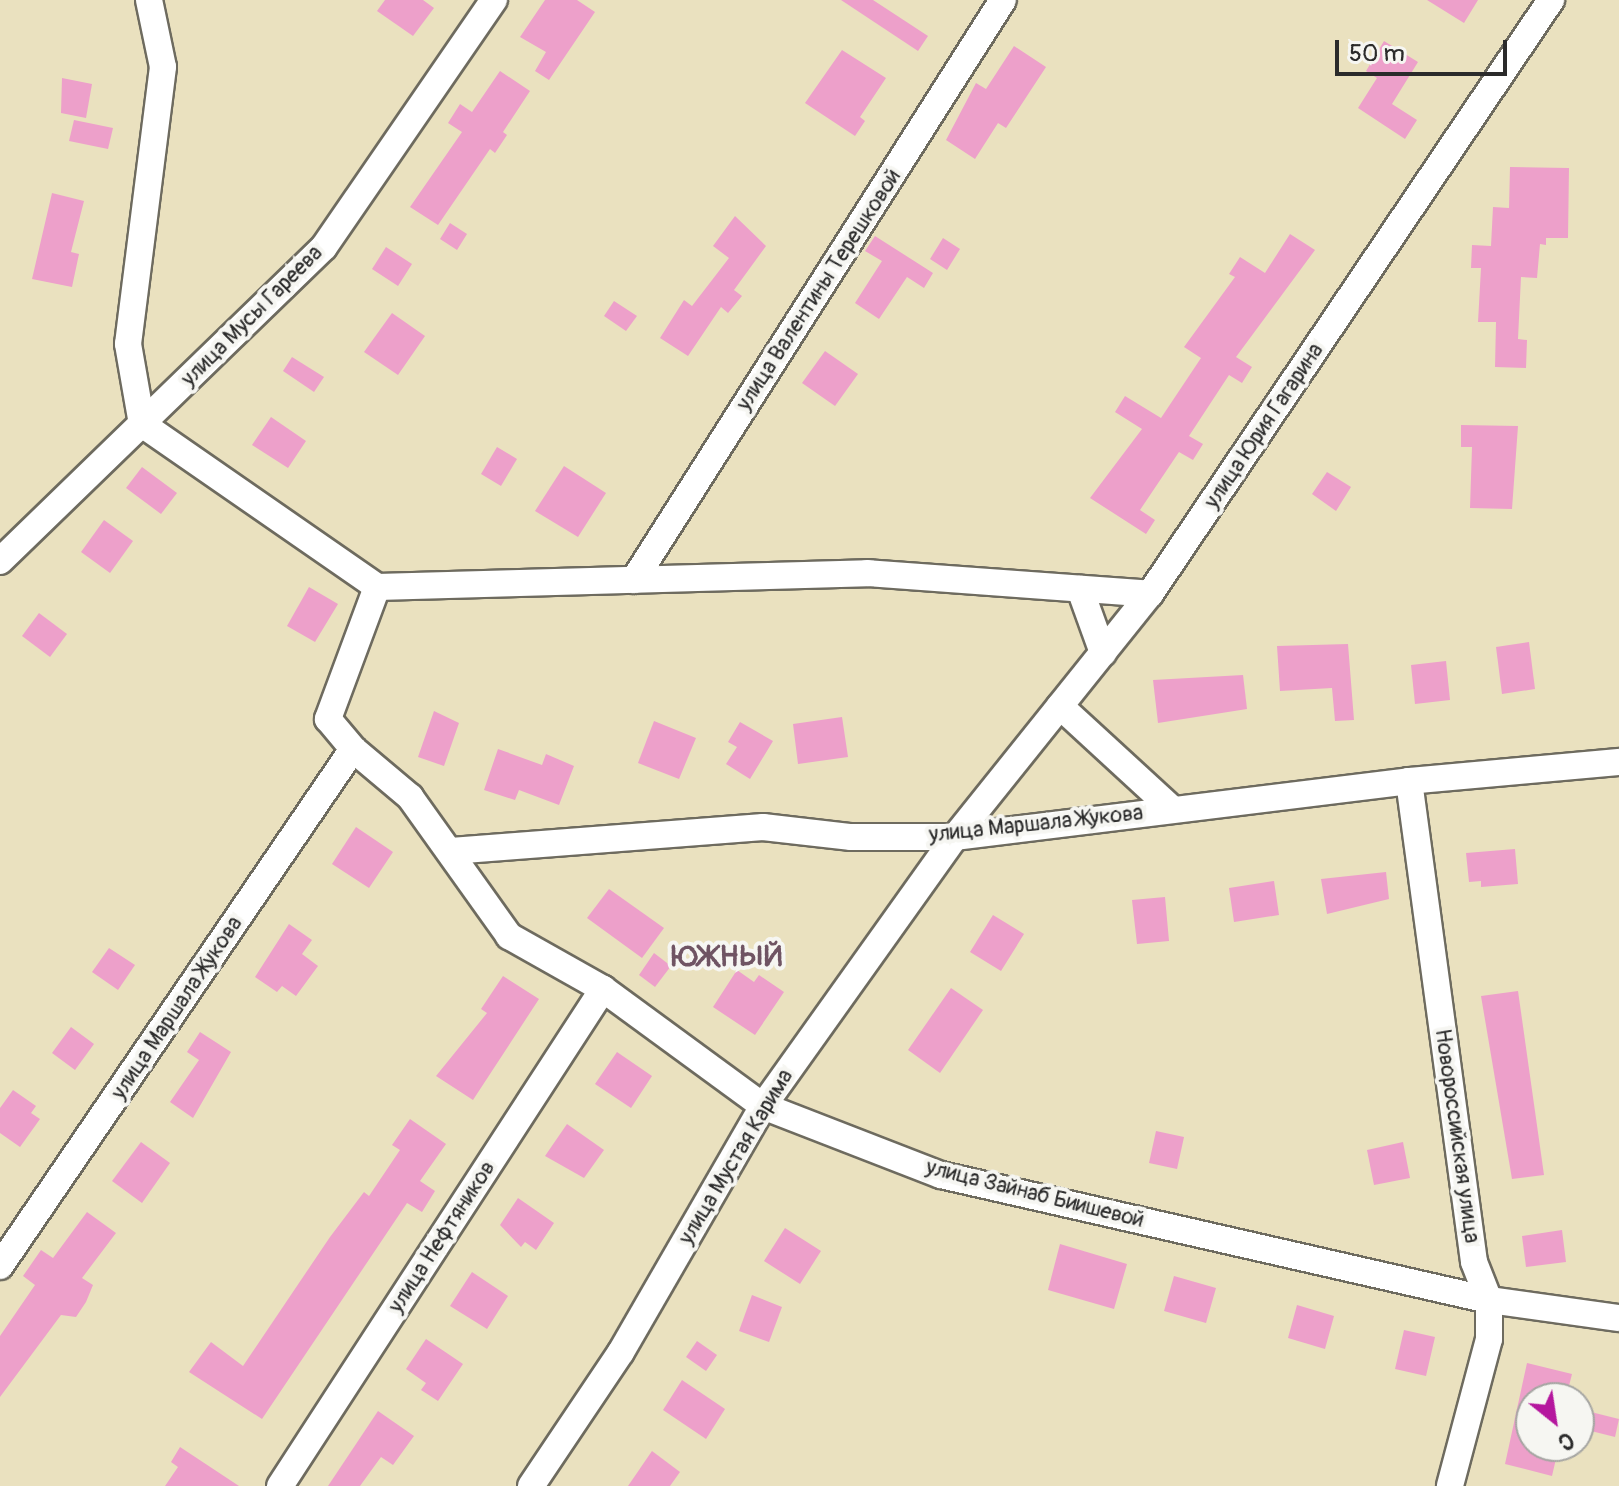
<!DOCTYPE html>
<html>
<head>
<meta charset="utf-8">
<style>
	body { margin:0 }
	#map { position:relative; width:1619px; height:1486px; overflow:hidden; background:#eae1bf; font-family:Pangolin,sans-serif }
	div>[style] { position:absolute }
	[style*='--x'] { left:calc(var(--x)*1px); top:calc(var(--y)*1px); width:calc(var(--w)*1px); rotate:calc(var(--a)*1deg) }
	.building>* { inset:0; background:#eda0ca }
	.roads { filter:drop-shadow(2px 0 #6e6b5f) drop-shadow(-2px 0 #6e6b5f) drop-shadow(0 2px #6e6b5f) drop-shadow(0 -2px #6e6b5f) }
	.minor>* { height:26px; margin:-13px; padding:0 13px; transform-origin:13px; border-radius:13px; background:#fff }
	span { translate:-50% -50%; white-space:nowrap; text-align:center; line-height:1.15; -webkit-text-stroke:8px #f6f6f2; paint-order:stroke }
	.street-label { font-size:22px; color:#2b2b2b }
	.district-label { font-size:30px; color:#6f5463; font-weight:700; letter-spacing:2px }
	.north { position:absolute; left:1515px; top:1382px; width:80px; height:80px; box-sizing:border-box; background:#f6f6f2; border:2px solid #a5a5a2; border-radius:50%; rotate:150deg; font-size:22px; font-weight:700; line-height:32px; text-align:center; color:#2b2b2b }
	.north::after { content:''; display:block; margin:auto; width:28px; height:36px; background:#b5179e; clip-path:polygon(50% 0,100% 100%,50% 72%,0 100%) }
	.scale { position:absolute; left:1335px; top:40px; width:172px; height:36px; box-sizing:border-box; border:4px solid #2b2b2b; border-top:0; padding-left:10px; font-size:24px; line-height:28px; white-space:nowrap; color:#2b2b2b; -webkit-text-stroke:6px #f6f6f2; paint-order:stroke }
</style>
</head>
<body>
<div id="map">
	<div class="building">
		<i style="clip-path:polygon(385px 0,423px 0,434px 8px,413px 36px,377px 11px)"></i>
		<i style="clip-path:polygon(545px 0,577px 0,595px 12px,549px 80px,535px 71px,546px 52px,520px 37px)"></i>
		<i style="clip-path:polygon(841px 0,873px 0,928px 36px,918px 51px)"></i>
		<i style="clip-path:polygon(1427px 0,1478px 0,1464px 23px)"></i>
		<i style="clip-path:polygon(1384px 41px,1418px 62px,1392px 104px,1417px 120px,1405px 139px,1358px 108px,1377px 78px,1366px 71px)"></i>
		<i style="clip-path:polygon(1014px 46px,1046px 67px,1006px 128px,998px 123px,975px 159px,946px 140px,976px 83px,986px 89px)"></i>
		<i style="clip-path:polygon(842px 50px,886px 78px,860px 117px,865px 121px,855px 136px,805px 103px)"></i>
		<i style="clip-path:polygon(500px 71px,530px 91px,503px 132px,507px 135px,495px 153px,490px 149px,438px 225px,410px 207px,462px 132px,448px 123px,460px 104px,472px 112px)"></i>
		<i style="clip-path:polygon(62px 78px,92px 84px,86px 118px,61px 113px)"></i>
		<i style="clip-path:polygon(74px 120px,113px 128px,108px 149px,69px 141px)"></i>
		<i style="clip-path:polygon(1510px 167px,1569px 168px,1568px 238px,1546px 238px,1546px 245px,1540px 244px,1537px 278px,1521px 277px,1518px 339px,1527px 340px,1526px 368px,1495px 367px,1496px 322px,1478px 322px,1481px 268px,1471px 268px,1472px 245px,1491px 246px,1493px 207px,1509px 208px)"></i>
		<i style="clip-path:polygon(52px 193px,84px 201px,71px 252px,79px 254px,72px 287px,32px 279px)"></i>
		<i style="clip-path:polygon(735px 216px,766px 246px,734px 290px,742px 296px,728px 313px,721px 307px,688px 356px,660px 338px,684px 300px,692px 306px,729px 258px,713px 246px)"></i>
		<i style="clip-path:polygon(450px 223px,467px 234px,457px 250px,440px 239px)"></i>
		<i style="clip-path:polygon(1290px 234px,1315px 250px,1236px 357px,1252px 367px,1242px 383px,1229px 375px,1189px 436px,1203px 444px,1193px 460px,1179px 452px,1140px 510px,1155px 520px,1146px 534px,1090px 498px,1142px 429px,1115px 412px,1125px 396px,1161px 418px,1201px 358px,1184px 347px,1235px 277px,1229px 274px,1240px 257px,1265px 273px)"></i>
		<i style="clip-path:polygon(875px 236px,933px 273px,924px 288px,907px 277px,879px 319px,855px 303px,882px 261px,865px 251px)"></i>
		<i style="clip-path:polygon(943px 238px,960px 249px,947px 270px,930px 259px)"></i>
		<i style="clip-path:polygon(386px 247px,412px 264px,398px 286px,372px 269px)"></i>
		<i style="clip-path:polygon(614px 301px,637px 316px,626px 331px,604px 316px)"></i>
		<i style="clip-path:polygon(392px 313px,425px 336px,398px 375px,364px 352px)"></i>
		<i style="clip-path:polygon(825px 351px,858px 374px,835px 406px,802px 383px)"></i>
		<i style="clip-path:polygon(292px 357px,324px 377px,314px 392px,283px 371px)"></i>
		<i style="clip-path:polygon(271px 417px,306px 441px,288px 468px,252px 445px)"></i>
		<i style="clip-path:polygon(1461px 425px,1518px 426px,1512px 509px,1470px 508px,1472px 447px,1461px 447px)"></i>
		<i style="clip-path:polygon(497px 447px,517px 459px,501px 486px,481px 474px)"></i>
		<i style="clip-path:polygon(564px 466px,606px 493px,578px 537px,535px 511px)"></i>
		<i style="clip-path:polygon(142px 467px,177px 493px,161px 514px,126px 488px)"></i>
		<i style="clip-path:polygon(1327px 472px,1351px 487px,1336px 511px,1312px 494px)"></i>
		<i style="clip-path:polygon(104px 520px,133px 541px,110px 573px,81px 552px)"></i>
		<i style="clip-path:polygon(309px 587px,338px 604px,315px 642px,287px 626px)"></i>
		<i style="clip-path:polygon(39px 613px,67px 634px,50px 657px,22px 636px)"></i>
		<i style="clip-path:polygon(1529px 642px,1535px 689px,1502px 694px,1496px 647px)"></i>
		<i style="clip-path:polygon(1348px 644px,1354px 720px,1335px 721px,1332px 688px,1280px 691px,1277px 646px)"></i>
		<i style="clip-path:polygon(1446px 661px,1450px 700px,1415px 704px,1411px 665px)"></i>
		<i style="clip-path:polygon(1243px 675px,1247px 709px,1158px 723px,1153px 680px)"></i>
		<i style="clip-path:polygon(434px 711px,459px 723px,444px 766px,418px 757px)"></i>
		<i style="clip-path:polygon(842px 717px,848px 757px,798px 764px,793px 724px)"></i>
		<i style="clip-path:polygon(654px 721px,696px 738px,679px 779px,638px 763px)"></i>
		<i style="clip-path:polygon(740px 722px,773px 741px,750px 779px,726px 764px,737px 747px,728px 742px)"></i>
		<i style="clip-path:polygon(498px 749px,542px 765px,546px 754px,574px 766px,559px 805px,519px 790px,515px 800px,484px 790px)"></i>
		<i style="clip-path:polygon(356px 827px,393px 852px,369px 888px,332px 864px)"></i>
		<i style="clip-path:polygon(1515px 849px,1518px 884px,1481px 887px,1481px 881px,1469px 882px,1466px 853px)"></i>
		<i style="clip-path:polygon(1386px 872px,1389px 899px,1327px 914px,1321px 879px)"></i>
		<i style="clip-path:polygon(1274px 881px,1279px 915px,1234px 922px,1229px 888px)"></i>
		<i style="clip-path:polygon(609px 889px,664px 928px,642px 958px,587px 918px)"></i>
		<i style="clip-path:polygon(1165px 897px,1169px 941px,1137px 944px,1132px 900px)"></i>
		<i style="clip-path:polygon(993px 915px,1024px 934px,1001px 971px,970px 952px)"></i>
		<i style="clip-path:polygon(289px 924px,312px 940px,302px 954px,318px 966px,296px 996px,282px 986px,277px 992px,255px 977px)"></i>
		<i style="clip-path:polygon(109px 948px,135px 965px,118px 990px,92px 972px)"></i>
		<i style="clip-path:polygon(654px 953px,671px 966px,655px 987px,639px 975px)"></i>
		<i style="clip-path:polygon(737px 970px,754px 982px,759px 975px,784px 992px,755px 1035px,713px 1007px)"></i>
		<i style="clip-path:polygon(503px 976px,539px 999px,473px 1100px,436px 1076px,487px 1013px,481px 1009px)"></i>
		<i style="clip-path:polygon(951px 988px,983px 1010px,940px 1073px,908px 1050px)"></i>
		<i style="clip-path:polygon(1518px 991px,1544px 1175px,1512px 1179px,1481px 996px)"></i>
		<i style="clip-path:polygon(71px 1027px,94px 1044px,75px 1070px,52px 1053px)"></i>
		<i style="clip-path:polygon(200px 1032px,231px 1052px,193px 1118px,170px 1102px,199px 1060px,187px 1052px)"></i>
		<i style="clip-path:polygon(617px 1052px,652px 1076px,631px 1108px,595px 1084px)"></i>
		<i style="clip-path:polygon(13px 1090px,36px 1106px,31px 1113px,40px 1119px,20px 1147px,0 1133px,0 1108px)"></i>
		<i style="clip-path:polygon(410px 1119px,446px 1144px,420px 1181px,435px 1191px,422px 1212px,407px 1203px,262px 1419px,189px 1372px,211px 1342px,243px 1366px,330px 1237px,364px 1192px,369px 1196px,400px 1150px,392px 1145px)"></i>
		<i style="clip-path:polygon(567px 1124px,604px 1150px,584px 1178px,545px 1156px)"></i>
		<i style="clip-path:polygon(1156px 1131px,1184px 1137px,1177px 1169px,1149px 1163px)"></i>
		<i style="clip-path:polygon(141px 1142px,170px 1163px,142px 1203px,112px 1181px)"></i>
		<i style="clip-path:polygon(1403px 1142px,1410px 1178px,1374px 1185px,1367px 1150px)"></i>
		<i style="clip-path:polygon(518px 1198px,554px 1223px,536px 1250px,525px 1242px,521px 1247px,500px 1225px)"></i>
		<i style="clip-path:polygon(87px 1212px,116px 1233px,82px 1278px,93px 1285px,86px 1302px,76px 1317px,61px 1315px,0 1397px,0 1336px,35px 1285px,23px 1276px,41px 1250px,53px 1258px)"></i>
		<i style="clip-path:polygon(785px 1228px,821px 1251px,800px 1284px,764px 1261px)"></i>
		<i style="clip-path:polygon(1562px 1230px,1566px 1262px,1526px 1267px,1522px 1236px)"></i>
		<i style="clip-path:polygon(1060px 1244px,1127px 1264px,1114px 1309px,1048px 1290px)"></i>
		<i style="clip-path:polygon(472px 1272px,508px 1296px,487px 1329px,450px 1306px)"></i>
		<i style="clip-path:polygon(1174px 1276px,1216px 1288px,1206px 1323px,1164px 1311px)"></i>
		<i style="clip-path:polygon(752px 1295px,782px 1307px,769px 1342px,739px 1331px)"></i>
		<i style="clip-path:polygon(1297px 1305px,1334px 1316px,1325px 1349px,1288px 1338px)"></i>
		<i style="clip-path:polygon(1404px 1330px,1435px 1337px,1426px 1376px,1395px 1369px)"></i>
		<i style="clip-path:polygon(426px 1339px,463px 1364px,438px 1401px,421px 1390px,426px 1383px,406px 1369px)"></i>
		<i style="clip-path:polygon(697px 1341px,717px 1355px,706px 1371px,686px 1357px)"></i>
		<i style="clip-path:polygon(1527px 1363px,1572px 1374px,1566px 1398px,1531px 1398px,1531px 1446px,1558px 1450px,1552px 1476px,1505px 1464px)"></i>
		<i style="clip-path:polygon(682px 1380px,725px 1409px,706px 1439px,663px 1410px)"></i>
		<i style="clip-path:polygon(1579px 1409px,1619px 1419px,1615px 1437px,1579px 1428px)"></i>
		<i style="clip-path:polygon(378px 1411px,414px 1436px,393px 1465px,381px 1457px,360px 1486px,328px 1486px)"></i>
		<i style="clip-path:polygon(180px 1447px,239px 1486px,165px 1486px,178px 1467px,171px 1462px)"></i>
		<i style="clip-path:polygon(652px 1451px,680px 1472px,670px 1486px,628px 1486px)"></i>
	</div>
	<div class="roads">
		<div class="minor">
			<i style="--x:149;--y:0;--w:68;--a:78.2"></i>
			<i style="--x:163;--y:67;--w:279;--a:97.2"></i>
			<i style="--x:128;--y:344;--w:81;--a:80.1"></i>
			<i style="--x:142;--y:424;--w:286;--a:34.7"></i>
			<i style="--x:377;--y:587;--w:490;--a:-1.6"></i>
			<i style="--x:867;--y:573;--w:284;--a:4.2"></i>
			<i style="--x:0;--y:561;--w:451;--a:-44.1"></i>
			<i style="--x:324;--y:247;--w:300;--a:-55.5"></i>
			<i style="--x:634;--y:580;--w:687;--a:-57.54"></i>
			<i style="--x:377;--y:587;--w:141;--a:110.4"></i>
			<i style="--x:328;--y:719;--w:39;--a:50"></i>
			<i style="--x:353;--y:749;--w:75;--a:40.1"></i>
			<i style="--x:410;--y:797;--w:171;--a:54.5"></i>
			<i style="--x:509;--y:936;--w:108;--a:29.4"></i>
			<i style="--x:603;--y:989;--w:198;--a:36.2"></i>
			<i style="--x:763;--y:1106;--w:191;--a:21.2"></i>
			<i style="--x:941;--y:1175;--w:562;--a:12.85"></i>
			<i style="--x:1489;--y:1300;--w:131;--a:7.9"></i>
			<i style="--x:1080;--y:589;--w:68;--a:70.2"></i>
			<i style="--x:1060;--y:706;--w:152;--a:42.6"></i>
			<i style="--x:1409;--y:781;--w:485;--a:82.3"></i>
			<i style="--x:1474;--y:1262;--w:41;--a:68.5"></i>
			<i style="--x:1489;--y:1300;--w:39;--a:90"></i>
			<i style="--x:1489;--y:1339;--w:152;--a:104.9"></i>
			<i style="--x:451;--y:851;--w:313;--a:-4.4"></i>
			<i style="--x:763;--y:827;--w:89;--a:6.5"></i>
			<i style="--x:851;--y:837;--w:104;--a:0"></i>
			<i style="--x:955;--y:837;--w:457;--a:-7"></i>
			<i style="--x:1409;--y:781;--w:211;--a:-5.2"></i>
			<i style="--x:0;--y:1266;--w:626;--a:-55.68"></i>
			<i style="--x:280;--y:1486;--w:593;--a:-56.98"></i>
			<i style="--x:531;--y:1486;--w:161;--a:-56.1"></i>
			<i style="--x:621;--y:1352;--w:284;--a:-60"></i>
			<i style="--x:763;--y:1106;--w:330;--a:-54.5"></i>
			<i style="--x:955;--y:837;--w:312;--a:-51.3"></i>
			<i style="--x:1150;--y:594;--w:717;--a:-55.98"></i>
		</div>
	</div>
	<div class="street-label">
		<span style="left:819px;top:290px;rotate:-57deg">улица Валентины Терешковой</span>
		<span style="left:252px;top:316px;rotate:-45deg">улица Мусы Гареева</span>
		<span style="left:1264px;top:426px;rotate:-56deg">улица Юрия Гагарина</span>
		<span style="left:1036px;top:824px;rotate:-6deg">улица Маршала Жукова</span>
		<span style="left:177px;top:1008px;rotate:-56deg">улица Маршала Жукова</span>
		<span style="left:1457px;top:1136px;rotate:82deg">Новороссийская улица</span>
		<span style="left:736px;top:1157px;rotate:-59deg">улица Мустая Карима</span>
		<span style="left:1035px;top:1194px;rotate:14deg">улица Зайнаб Биишевой</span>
		<span style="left:442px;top:1237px;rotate:-57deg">улица Нефтяников</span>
	</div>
	<div class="district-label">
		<span style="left:728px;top:957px">ЮЖНЫЙ</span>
	</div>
	<div class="north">С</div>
	<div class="scale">50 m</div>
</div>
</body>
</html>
